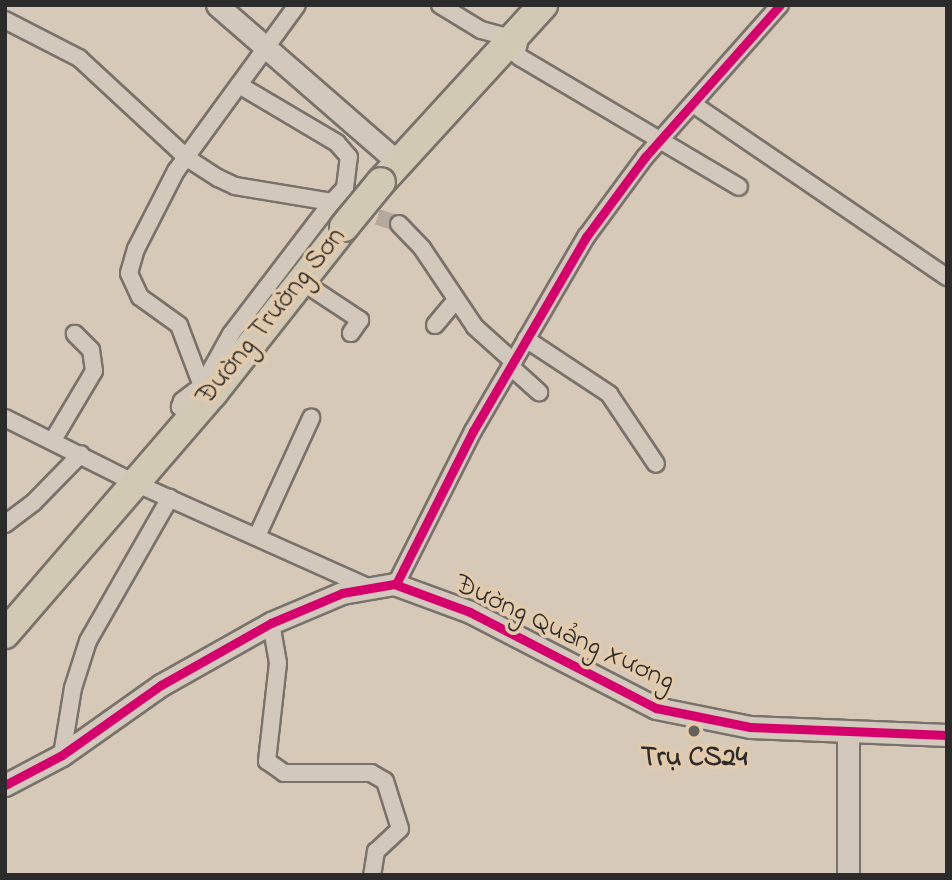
<!DOCTYPE html>
<html>
<head>
<meta charset="utf-8">
<style>
	body { margin:0 }
	#map { position:relative; width:952px; height:880px; overflow:hidden; background:#d6c9b8; font-family:"Indie Flower",sans-serif }
	div>[style] { position:absolute }
	[style*='--x'] { left:calc(var(--x)*1px); top:calc(var(--y)*1px); width:calc(var(--w)*1px); rotate:calc(var(--a)*1deg) }
	.street-tunnel>* { height:16px; margin-top:-8px; transform-origin:0; background:repeating-linear-gradient(90deg,#b4a99c 0 16px,transparent 0 24px) }
	.roads { filter:drop-shadow(2px 0 #78726a) drop-shadow(-2px 0 #78726a) drop-shadow(0 2px #78726a) drop-shadow(0 -2px #78726a) }
	.street>* { height:16px; margin:-8px; padding:0 8px; transform-origin:8px; border-radius:8px; background:#d2c8bc }
	.secondary>* { height:21px; margin:-10.5px; padding:0 10.5px; transform-origin:10.5px; border-radius:10.5px; background:#d2c8bc }
	.highway>* { height:28px; margin:-14px; padding:0 14px; transform-origin:14px; border-radius:14px; background:#d2c9b5 }
	.bridges { filter:drop-shadow(2px 0 #78726a) drop-shadow(-2px 0 #78726a) drop-shadow(0 2px #78726a) drop-shadow(0 -2px #78726a) }
	.highway-bridge>* { height:28px; margin:-14px; padding:0 14px; transform-origin:14px; border-radius:14px; background:#d2c9b5 }
	.cycleway>* { height:9px; margin:-4.5px; padding:0 4.5px; transform-origin:4.5px; border-radius:4.5px; background:#d6006c }
	.dots>* { width:19px; height:19px; translate:-50% -50%; box-sizing:border-box; border:4px solid #e3caab; border-radius:50% }
	span { translate:-50% -50%; white-space:nowrap; text-align:center; line-height:1.15; -webkit-text-stroke:7px #e3caab; paint-order:stroke }
	.street-label { font-size:28px; color:#2b2b2b }
	.poi-label { font-size:28px; color:#2b2b2b; font-weight:700 }
	.frame { position:absolute; inset:0; border:7px solid #2b2b2b; pointer-events:none }
</style>
</head>
<body>
<div id="map">
	<div class="street-tunnel">
		<i style="--x:332;--y:202;--w:71;--a:18.2"></i>
	</div>
	<div class="roads">
		<div class="street">
			<i style="--x:440;--y:5;--w:48;--a:31.4"></i>
			<i style="--x:481;--y:30;--w:34;--a:15"></i>
			<i style="--x:514;--y:39;--w:6;--a:39"></i>
			<i style="--x:519;--y:43;--w:11;--a:105"></i>
			<i style="--x:516;--y:54;--w:6;--a:39"></i>
			<i style="--x:521;--y:58;--w:253;--a:30.6"></i>
			<i style="--x:5;--y:20;--w:83;--a:27.2"></i>
			<i style="--x:79;--y:58;--w:147;--a:42.8"></i>
			<i style="--x:187;--y:158;--w:37;--a:33"></i>
			<i style="--x:218;--y:178;--w:19;--a:25"></i>
			<i style="--x:235;--y:186;--w:98;--a:9.4"></i>
			<i style="--x:332;--y:202;--w:19;--a:-47"></i>
			<i style="--x:345;--y:188;--w:31;--a:-83"></i>
			<i style="--x:349;--y:157;--w:18;--a:-131"></i>
			<i style="--x:337;--y:143;--w:114;--a:-149.4"></i>
			<i style="--x:693;--y:104;--w:307;--a:34.3"></i>
			<i style="--x:399;--y:224;--w:33;--a:46"></i>
			<i style="--x:422;--y:248;--w:95;--a:56.1"></i>
			<i style="--x:475;--y:327;--w:52;--a:41.9"></i>
			<i style="--x:301;--y:281;--w:71;--a:33.5"></i>
			<i style="--x:360;--y:320;--w:16;--a:125"></i>
			<i style="--x:435;--y:325;--w:31;--a:-50"></i>
			<i style="--x:526;--y:339;--w:100;--a:33.5"></i>
			<i style="--x:609;--y:394;--w:84;--a:56.1"></i>
			<i style="--x:511;--y:367;--w:38;--a:42"></i>
			<i style="--x:202;--y:386;--w:65;--a:-110.7"></i>
			<i style="--x:179;--y:325;--w:48;--a:-144.3"></i>
			<i style="--x:140;--y:297;--w:26;--a:-115"></i>
			<i style="--x:129;--y:273;--w:25;--a:-74"></i>
			<i style="--x:136;--y:249;--w:88;--a:-62.9"></i>
			<i style="--x:176;--y:171;--w:205;--a:-53.9"></i>
			<i style="--x:192;--y:417;--w:16;--a:-140"></i>
			<i style="--x:180;--y:407;--w:6;--a:-72"></i>
			<i style="--x:182;--y:401;--w:25;--a:-37"></i>
			<i style="--x:202;--y:386;--w:60;--a:-60.9"></i>
			<i style="--x:231;--y:334;--w:166;--a:-52.6"></i>
			<i style="--x:5;--y:418;--w:145;--a:26.6"></i>
			<i style="--x:135;--y:483;--w:252;--a:24.1"></i>
			<i style="--x:53;--y:440;--w:80;--a:-59.3"></i>
			<i style="--x:94;--y:371;--w:21;--a:-98"></i>
			<i style="--x:91;--y:350;--w:23;--a:-135"></i>
			<i style="--x:5;--y:524;--w:36;--a:-37"></i>
			<i style="--x:34;--y:502;--w:67;--a:-45.6"></i>
			<i style="--x:258;--y:534;--w:128;--a:-65.4"></i>
			<i style="--x:396;--y:584;--w:171;--a:-63.3"></i>
			<i style="--x:473;--y:431;--w:225;--a:-59.8"></i>
			<i style="--x:586;--y:237;--w:99;--a:-53.6"></i>
			<i style="--x:645;--y:157;--w:203;--a:-48.4"></i>
			<i style="--x:271;--y:623;--w:41;--a:80.1"></i>
			<i style="--x:278;--y:663;--w:99;--a:96.4"></i>
			<i style="--x:267;--y:761;--w:21;--a:35"></i>
			<i style="--x:284;--y:773;--w:87;--a:0"></i>
			<i style="--x:371;--y:773;--w:16;--a:30"></i>
			<i style="--x:385;--y:781;--w:50;--a:72.6"></i>
			<i style="--x:400;--y:829;--w:33;--a:137"></i>
			<i style="--x:376;--y:851;--w:24;--a:99"></i>
			<i style="--x:62;--y:755;--w:68;--a:-80.7"></i>
			<i style="--x:73;--y:688;--w:49;--a:-72.3"></i>
			<i style="--x:88;--y:641;--w:165;--a:-60.2"></i>
		</div>
		<div class="secondary">
			<i style="--x:217;--y:5;--w:241;--a:41"></i>
			<i style="--x:5;--y:785;--w:64;--a:-27.8"></i>
			<i style="--x:62;--y:755;--w:121;--a:-35.3"></i>
			<i style="--x:161;--y:685;--w:126;--a:-29.4"></i>
			<i style="--x:271;--y:623;--w:77;--a:-22.9"></i>
			<i style="--x:342;--y:593;--w:53;--a:-9.8"></i>
			<i style="--x:394;--y:584;--w:81;--a:20.2"></i>
			<i style="--x:470;--y:612;--w:209;--a:27.3"></i>
			<i style="--x:656;--y:708;--w:96;--a:11.4"></i>
			<i style="--x:750;--y:727;--w:197;--a:2.3"></i>
			<i style="--x:848;--y:875;--w:144;--a:-90"></i>
		</div>
		<div class="highway">
			<i style="--x:381;--y:182;--w:240;--a:-47.5"></i>
			<i style="--x:5;--y:634;--w:318;--a:-49.2"></i>
			<i style="--x:213;--y:393;--w:211;--a:-51.7"></i>
		</div>
	</div>
	<div class="bridges">
		<div class="highway-bridge">
			<i style="--x:344;--y:227;--w:58;--a:-50.6"></i>
		</div>
	</div>
	<div class="cycleway">
		<i style="--x:396;--y:584;--w:171;--a:-63.3"></i>
		<i style="--x:473;--y:431;--w:225;--a:-59.8"></i>
		<i style="--x:586;--y:237;--w:99;--a:-53.6"></i>
		<i style="--x:645;--y:157;--w:203;--a:-48.4"></i>
		<i style="--x:5;--y:785;--w:64;--a:-27.8"></i>
		<i style="--x:62;--y:755;--w:121;--a:-35.3"></i>
		<i style="--x:161;--y:685;--w:126;--a:-29.4"></i>
		<i style="--x:271;--y:623;--w:77;--a:-22.9"></i>
		<i style="--x:342;--y:593;--w:53;--a:-9.8"></i>
		<i style="--x:394;--y:584;--w:81;--a:20.2"></i>
		<i style="--x:470;--y:612;--w:209;--a:27.3"></i>
		<i style="--x:656;--y:708;--w:96;--a:11.4"></i>
		<i style="--x:750;--y:727;--w:197;--a:2.3"></i>
	</div>
	<div class="dots">
		<i style="left:694px;top:731px;background:#67625c"></i>
	</div>
	<div class="street-label">
		<span style="left:272px;top:317px;rotate:-51deg">Đường Trường Sơn</span>
		<span style="left:564px;top:634px;rotate:25deg">Đường Quảng Xương</span>
	</div>
	<div class="poi-label">
		<span style="left:694px;top:759px">Trụ CS24</span>
	</div>
	<div class="frame"></div>
</div>
</body>
</html>
